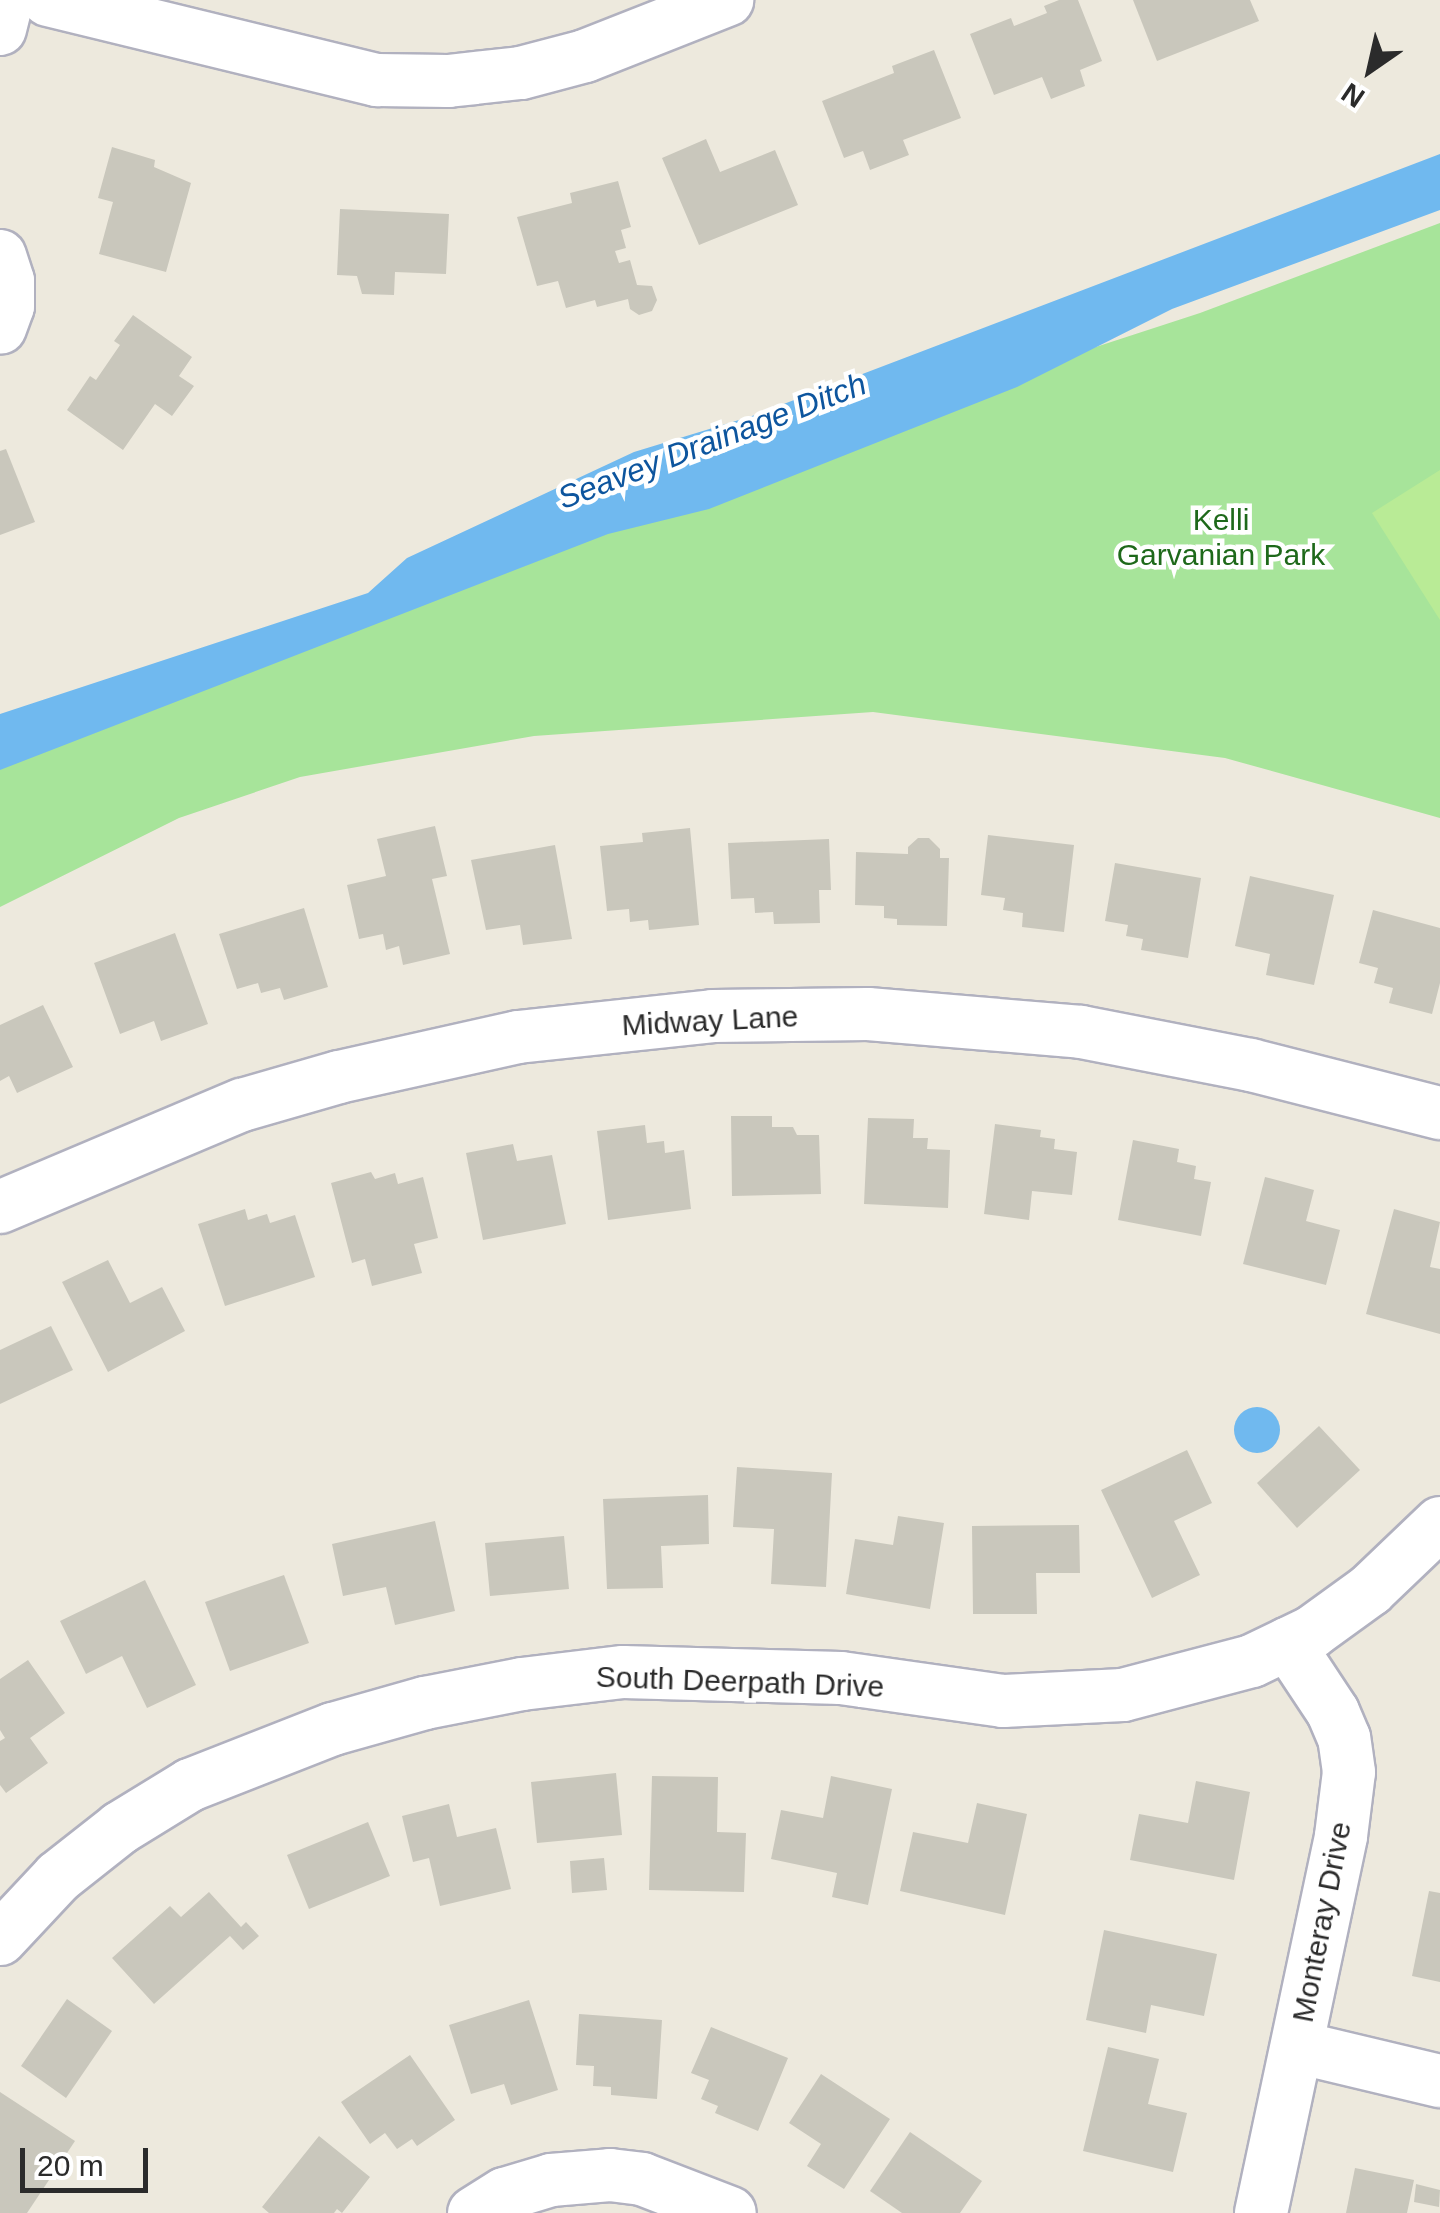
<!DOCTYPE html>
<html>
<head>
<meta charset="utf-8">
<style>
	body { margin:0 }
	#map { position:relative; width:1440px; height:2213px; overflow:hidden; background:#ede9dd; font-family:Arial,sans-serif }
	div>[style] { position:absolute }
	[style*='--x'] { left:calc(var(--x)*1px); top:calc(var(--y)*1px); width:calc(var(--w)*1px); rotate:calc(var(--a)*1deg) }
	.green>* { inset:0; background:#a7e49a }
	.pitch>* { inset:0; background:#b9eb96 }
	.water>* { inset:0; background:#70b9ef }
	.round { border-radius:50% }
	.building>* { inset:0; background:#c9c7bc }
	.roads { filter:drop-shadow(2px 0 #b1b1bf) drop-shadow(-2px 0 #b1b1bf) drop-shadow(0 2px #b1b1bf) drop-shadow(0 -2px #b1b1bf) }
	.minor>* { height:52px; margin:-26px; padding:0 26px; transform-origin:26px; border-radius:26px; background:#fff }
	span { translate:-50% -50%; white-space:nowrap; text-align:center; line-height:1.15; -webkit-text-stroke:9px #fff; paint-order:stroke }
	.park-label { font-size:30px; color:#1e691a }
	.street-label { font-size:30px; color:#2b2b2b }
	.water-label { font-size:32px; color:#0d559e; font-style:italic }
	.north { position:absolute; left:1320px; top:20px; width:100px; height:100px; -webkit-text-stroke:8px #fff; paint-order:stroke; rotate:214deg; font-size:28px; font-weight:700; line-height:40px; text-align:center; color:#2b2b2b }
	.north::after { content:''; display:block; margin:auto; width:35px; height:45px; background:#2b2b2b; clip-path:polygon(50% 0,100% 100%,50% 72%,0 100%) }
	.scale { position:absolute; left:20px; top:2148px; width:128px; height:45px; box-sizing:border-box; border:5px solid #2b2b2b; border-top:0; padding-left:12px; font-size:30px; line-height:35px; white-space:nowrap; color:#2b2b2b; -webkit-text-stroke:8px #fff; paint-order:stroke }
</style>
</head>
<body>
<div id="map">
	<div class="green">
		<i style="clip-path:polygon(1440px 223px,1440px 818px,1225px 758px,873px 712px,534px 736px,300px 777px,179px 818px,0 907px,0 738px,859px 424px,1200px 313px)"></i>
	</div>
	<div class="pitch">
		<i style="clip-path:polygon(1440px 470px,1440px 620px,1372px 513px)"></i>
	</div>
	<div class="water">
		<i style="clip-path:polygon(1440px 154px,1440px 210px,1172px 309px,1017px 387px,709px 509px,608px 534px,0 770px,0 714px,368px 593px,407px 558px,634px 452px,752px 416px)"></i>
		<i class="round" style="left:1234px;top:1407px;width:46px;height:46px"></i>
	</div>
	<div class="building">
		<i style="clip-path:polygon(1059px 0,1078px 0,1102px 61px,1080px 70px,1085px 86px,1051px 99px,1042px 77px,994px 95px,970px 34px,1011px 18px,1014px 26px,1047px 13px,1044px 6px)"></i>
		<i style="clip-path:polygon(1133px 0,1250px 0,1259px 21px,1157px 61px)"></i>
		<i style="clip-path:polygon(934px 50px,961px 118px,903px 140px,909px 155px,870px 170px,863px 151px,844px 158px,822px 101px,894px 73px,892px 66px)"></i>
		<i style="clip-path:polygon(706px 139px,720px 172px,775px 150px,798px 205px,699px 245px,662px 158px)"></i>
		<i style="clip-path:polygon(112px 147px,155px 160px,154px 167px,191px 183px,166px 272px,99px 254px,113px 202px,98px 198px)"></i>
		<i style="clip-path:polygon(618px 181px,631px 227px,621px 230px,626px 248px,615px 251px,619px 263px,630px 260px,637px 285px,652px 286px,657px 300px,652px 311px,639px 315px,630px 309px,628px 299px,597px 307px,595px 300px,566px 308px,558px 281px,537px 286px,517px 217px,572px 203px,570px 193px)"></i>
		<i style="clip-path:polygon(340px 209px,449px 214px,446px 274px,395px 272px,394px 295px,362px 294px,357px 276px,337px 275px)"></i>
		<i style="clip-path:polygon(133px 315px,192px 357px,179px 376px,194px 386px,172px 416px,155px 404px,123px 450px,67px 410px,90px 376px,96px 380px,120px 345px,114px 341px)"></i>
		<i style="clip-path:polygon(6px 449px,35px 522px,0 535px,0 451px)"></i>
		<i style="clip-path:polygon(435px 826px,447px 876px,432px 879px,450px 954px,403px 965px,399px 946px,386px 950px,383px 934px,359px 939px,347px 885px,386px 876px,377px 839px)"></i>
		<i style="clip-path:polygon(690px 828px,699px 925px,649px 930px,648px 920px,630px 922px,629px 909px,607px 911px,600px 846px,643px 842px,642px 833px)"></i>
		<i style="clip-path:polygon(988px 835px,1074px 845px,1064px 932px,1022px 927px,1023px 913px,1003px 910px,1005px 898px,981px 895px)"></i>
		<i style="clip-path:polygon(918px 838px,929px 838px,940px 849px,940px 858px,949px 858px,947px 926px,897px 925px,897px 919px,884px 918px,884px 906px,855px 905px,856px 852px,908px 854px,908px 847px)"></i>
		<i style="clip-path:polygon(829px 839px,831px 890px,819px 890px,820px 923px,774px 924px,773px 912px,755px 913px,754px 898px,731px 899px,728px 843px)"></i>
		<i style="clip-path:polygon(555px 845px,572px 939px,523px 945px,520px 925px,486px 930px,471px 860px)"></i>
		<i style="clip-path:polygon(1115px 863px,1201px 878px,1188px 958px,1141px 950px,1143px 939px,1126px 936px,1128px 925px,1105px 921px)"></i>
		<i style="clip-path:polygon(1250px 876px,1334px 895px,1314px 985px,1266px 975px,1270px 954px,1235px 946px)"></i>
		<i style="clip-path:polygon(304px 908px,328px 987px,284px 1000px,280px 988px,261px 993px,258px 983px,237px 989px,219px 934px)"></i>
		<i style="clip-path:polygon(1373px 910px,1440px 928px,1440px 983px,1432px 1014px,1389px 1003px,1393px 988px,1374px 983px,1378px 968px,1359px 963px)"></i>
		<i style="clip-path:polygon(175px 933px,208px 1024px,161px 1041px,154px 1021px,120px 1034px,94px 963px)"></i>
		<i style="clip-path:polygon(43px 1005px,73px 1067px,17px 1093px,9px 1076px,0 1081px,0 1025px)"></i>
		<i style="clip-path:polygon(731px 1116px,772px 1116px,772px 1127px,793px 1127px,797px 1135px,819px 1135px,821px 1194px,732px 1196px)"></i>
		<i style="clip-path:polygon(868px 1118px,914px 1119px,913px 1138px,928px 1138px,927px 1149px,950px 1150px,948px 1208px,864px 1204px)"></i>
		<i style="clip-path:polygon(995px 1124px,1041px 1130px,1040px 1137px,1055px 1139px,1054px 1149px,1077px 1152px,1072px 1195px,1032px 1191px,1029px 1220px,984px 1214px)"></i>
		<i style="clip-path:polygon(645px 1125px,647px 1143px,664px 1141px,665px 1153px,684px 1150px,691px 1209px,608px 1220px,597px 1131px)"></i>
		<i style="clip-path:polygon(1133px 1140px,1179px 1149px,1177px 1162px,1196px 1166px,1194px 1179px,1211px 1182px,1201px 1236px,1118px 1220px)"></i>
		<i style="clip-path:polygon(513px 1144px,517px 1161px,552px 1155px,566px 1224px,483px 1240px,466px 1153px)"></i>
		<i style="clip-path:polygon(371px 1172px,375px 1179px,395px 1173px,398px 1184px,423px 1177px,438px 1238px,414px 1244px,422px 1273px,372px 1286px,365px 1259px,352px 1263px,331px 1183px)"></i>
		<i style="clip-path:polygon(1265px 1177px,1314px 1190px,1306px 1221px,1340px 1230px,1326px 1285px,1243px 1264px)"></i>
		<i style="clip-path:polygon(245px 1209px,248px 1220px,267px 1214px,270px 1223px,295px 1215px,315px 1277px,225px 1306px,198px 1224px)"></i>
		<i style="clip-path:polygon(1394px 1209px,1440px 1222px,1430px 1267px,1440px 1269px,1440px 1334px,1366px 1314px)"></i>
		<i style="clip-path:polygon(108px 1260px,130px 1303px,162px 1287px,185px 1331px,108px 1372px,62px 1282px)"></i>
		<i style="clip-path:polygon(51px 1326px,73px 1370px,0 1404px,0 1350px)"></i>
		<i style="clip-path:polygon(1319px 1426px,1360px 1470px,1297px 1528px,1257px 1483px)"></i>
		<i style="clip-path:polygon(1187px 1450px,1212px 1503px,1174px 1521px,1200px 1575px,1152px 1598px,1101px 1490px)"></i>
		<i style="clip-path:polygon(737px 1467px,832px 1473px,826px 1587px,771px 1584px,774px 1529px,733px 1527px)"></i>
		<i style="clip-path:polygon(708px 1495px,709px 1544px,661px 1546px,663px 1588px,607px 1589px,603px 1499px)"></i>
		<i style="clip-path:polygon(898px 1516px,944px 1523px,930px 1609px,846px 1594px,855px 1539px,893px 1545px)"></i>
		<i style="clip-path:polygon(435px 1521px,455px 1611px,395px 1625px,386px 1587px,343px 1596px,332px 1544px)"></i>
		<i style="clip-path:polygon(1079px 1525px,1080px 1573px,1036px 1573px,1037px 1614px,973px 1614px,972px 1526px)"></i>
		<i style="clip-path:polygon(564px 1536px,569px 1589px,490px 1596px,485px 1543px)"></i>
		<i style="clip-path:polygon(284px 1575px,309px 1643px,230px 1671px,205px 1602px)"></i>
		<i style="clip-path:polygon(145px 1580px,196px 1685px,147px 1708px,122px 1656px,86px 1674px,60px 1621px)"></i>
		<i style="clip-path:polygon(28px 1660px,65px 1713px,30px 1738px,48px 1763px,6px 1793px,0 1785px,0 1741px,5px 1738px,0 1730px,0 1679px)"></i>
		<i style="clip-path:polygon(616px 1773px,622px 1835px,537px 1843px,531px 1782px)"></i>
		<i style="clip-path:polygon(652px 1776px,718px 1777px,717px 1832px,746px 1833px,744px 1892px,649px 1890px)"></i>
		<i style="clip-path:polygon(831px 1776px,892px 1789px,868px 1905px,832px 1897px,837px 1873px,771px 1859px,781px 1810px,823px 1818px)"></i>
		<i style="clip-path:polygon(1196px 1781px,1250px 1792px,1234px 1880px,1130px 1860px,1139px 1814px,1188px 1823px)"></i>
		<i style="clip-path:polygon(977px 1803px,1027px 1814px,1005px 1915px,900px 1891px,913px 1832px,968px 1843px)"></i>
		<i style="clip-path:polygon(449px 1804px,457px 1837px,496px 1828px,511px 1889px,440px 1906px,429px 1858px,413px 1862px,402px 1816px)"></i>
		<i style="clip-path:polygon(368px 1822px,390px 1876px,309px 1909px,287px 1855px)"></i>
		<i style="clip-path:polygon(604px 1858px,607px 1890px,572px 1893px,570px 1861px)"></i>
		<i style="clip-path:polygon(1429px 1891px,1440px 1893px,1440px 1982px,1412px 1976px)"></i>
		<i style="clip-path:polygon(209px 1892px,241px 1927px,246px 1922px,259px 1936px,243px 1950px,230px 1936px,154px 2004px,112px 1958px,170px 1906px,181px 1917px)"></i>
		<i style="clip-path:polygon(1104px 1930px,1217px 1954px,1204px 2016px,1151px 2005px,1146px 2033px,1086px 2020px)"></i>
		<i style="clip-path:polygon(67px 1999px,112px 2031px,66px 2098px,21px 2066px)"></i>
		<i style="clip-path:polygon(529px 2000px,558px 2090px,511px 2105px,504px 2084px,471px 2094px,449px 2025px)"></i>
		<i style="clip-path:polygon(579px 2014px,662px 2020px,657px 2099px,611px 2095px,611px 2087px,593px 2086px,594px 2066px,576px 2065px)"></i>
		<i style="clip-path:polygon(711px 2027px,788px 2058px,758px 2131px,715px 2113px,718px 2106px,701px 2099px,709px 2080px,691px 2073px)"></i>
		<i style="clip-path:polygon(1108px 2047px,1159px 2059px,1148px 2104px,1187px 2113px,1173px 2172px,1083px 2151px)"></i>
		<i style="clip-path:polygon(410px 2055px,455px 2120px,417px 2146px,412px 2139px,397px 2149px,385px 2133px,370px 2144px,341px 2102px)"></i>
		<i style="clip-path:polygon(821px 2074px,890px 2119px,844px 2189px,807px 2166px,821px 2144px,789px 2123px)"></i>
		<i style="clip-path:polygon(0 2092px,75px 2141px,27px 2213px,0 2213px)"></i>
		<i style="clip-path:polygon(910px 2132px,982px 2181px,960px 2213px,902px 2213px,870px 2191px)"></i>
		<i style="clip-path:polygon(319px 2136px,370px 2177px,342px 2213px,337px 2209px,334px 2213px,269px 2213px,262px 2207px)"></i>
		<i style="clip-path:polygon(1355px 2168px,1414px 2180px,1407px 2213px,1346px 2213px)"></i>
		<i style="clip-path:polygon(1416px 2184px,1440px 2190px,1439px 2207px,1414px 2202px)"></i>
	</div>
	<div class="roads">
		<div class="minor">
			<i style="--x:48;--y:0;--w:339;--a:13.7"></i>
			<i style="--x:377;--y:80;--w:71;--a:0.8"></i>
			<i style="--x:448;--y:81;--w:73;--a:-6.3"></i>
			<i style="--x:521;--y:73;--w:66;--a:-14.9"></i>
			<i style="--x:585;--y:56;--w:153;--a:-21.5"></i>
			<i style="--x:0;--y:29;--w:30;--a:-76"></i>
			<i style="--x:0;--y:256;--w:26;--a:72"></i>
			<i style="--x:8;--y:281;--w:25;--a:90"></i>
			<i style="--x:8;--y:306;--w:23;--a:110"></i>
			<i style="--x:0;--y:1207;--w:263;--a:-22.9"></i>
			<i style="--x:242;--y:1105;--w:101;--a:-16.1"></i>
			<i style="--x:339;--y:1077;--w:183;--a:-12.6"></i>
			<i style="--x:518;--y:1037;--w:196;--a:-6.1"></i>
			<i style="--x:713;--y:1016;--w:155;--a:-0.7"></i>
			<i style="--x:868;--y:1014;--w:214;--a:4.8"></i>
			<i style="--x:1081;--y:1032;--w:173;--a:11"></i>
			<i style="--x:1251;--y:1065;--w:195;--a:14.3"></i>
			<i style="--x:0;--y:1939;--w:85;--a:-46.9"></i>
			<i style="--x:58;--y:1877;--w:79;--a:-38.3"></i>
			<i style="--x:120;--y:1828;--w:82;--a:-31.6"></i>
			<i style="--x:190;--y:1785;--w:154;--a:-21.4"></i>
			<i style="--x:333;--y:1729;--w:96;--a:-15.8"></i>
			<i style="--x:425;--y:1703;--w:99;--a:-11.1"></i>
			<i style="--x:522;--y:1684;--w:102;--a:-6.8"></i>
			<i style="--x:623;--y:1672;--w:218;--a:1.6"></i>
			<i style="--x:841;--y:1678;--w:164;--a:8.1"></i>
			<i style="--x:1003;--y:1701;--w:120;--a:-2.9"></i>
			<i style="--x:1123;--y:1695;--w:133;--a:-14.8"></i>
			<i style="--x:1252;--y:1661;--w:67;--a:-25.8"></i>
			<i style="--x:1312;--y:1632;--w:72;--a:-35.9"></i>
			<i style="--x:1370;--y:1590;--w:97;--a:-43.7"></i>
			<i style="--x:1297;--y:2047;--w:147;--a:13.4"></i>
			<i style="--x:474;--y:2213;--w:36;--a:-32"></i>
			<i style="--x:505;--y:2194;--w:48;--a:-16.9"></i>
			<i style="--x:551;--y:2180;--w:59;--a:-4.8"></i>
			<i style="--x:610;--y:2175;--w:32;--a:7"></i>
			<i style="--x:642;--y:2179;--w:94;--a:21.1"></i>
			<i style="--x:1261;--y:2213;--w:385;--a:-78"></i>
			<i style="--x:1341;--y:1836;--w:64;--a:-82.9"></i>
			<i style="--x:1349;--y:1772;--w:34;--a:-98"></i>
			<i style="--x:1344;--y:1738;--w:28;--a:-113"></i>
			<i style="--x:1333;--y:1712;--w:82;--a:-123.5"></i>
		</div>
	</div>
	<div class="park-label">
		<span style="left:1221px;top:537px">Kelli<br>Garvanian Park</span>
	</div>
	<div class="street-label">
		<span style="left:710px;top:1021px;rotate:-3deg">Midway Lane</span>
		<span style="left:740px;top:1682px;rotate:2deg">South Deerpath Drive</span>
		<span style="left:1322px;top:1922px;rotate:-79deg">Monteray Drive</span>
	</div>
	<div class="water-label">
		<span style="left:712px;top:441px;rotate:-21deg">Seavey Drainage Ditch</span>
	</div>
	<div class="north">N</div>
	<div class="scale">20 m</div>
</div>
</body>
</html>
